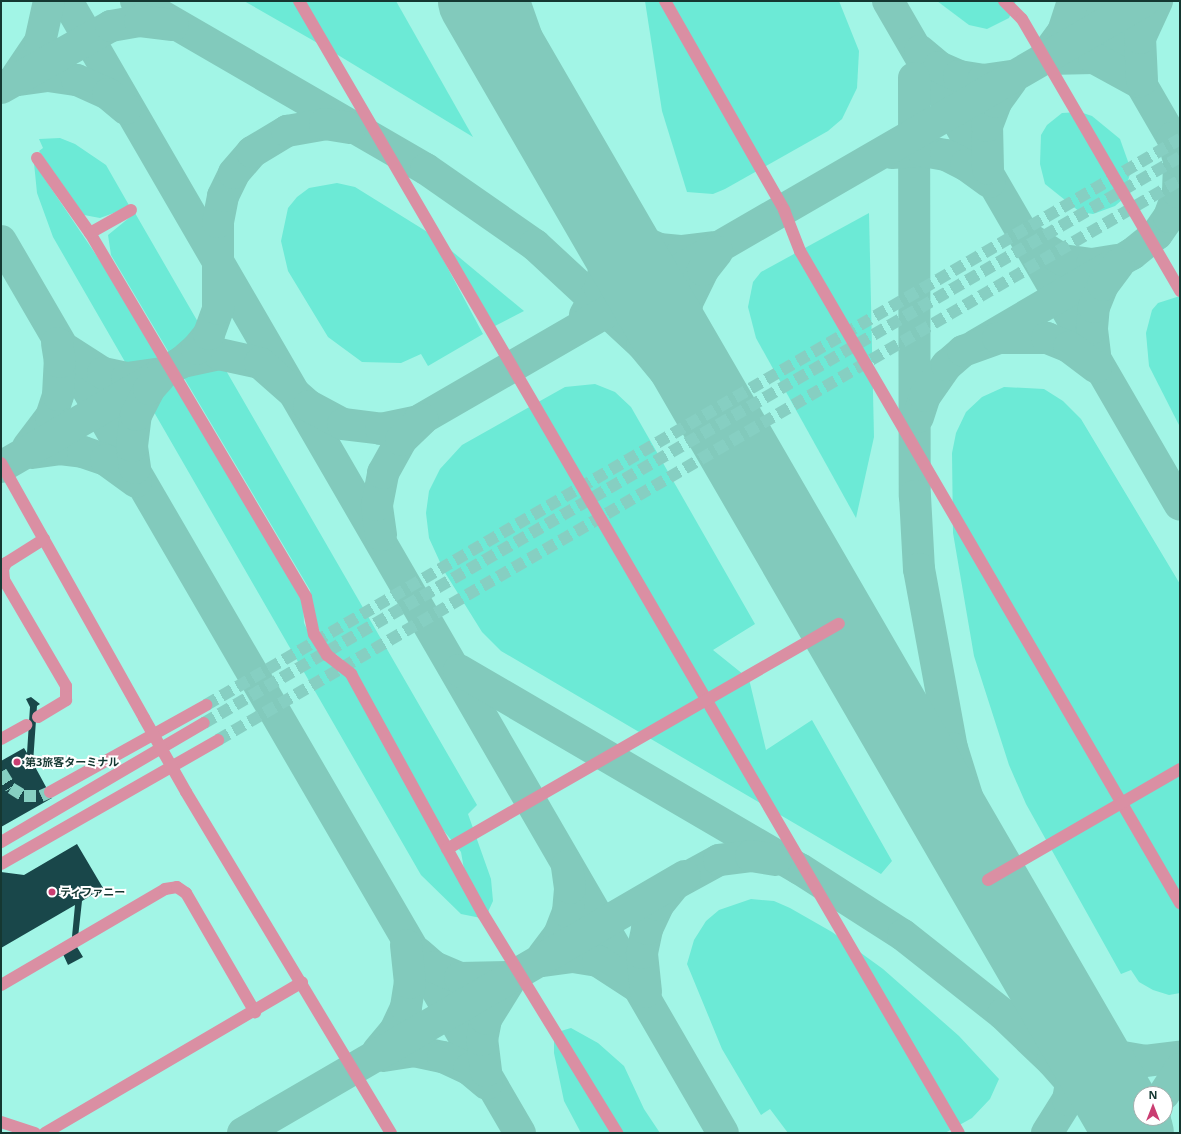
<!DOCTYPE html>
<html>
<head>
<meta charset="utf-8">
<style>
	body { margin:0 }
	#map { position:relative; width:1181px; height:1134px; overflow:hidden; background:#a2f5e6; font-family:"Open Sans","Noto Sans JP",sans-serif }
	div>[style] { position:absolute }
	[style*='--x'] { left:calc(var(--x)*1px); top:calc(var(--y)*1px); width:calc(var(--w)*1px); rotate:calc(var(--a)*1deg) }
	.green>* { inset:0; background:#6cead6 }
	.taxiway>* { height:32px; margin:-16px; padding:0 16px; transform-origin:16px; border-radius:16px; background:#82cabc }
	.runway>* { height:80px; margin:-40px; padding:0 40px; transform-origin:40px; border-radius:40px; background:#82cabc }
	.building>* { inset:0; background:#19474a }
	.minor-tunnel>* { height:12px; margin-top:-6px; transform-origin:0; background:repeating-linear-gradient(90deg,#86cfc2 0 12px,transparent 0 18px) }
	.minor>* { height:12px; margin:-6px; padding:0 6px; transform-origin:6px; border-radius:6px; background:#da8fa3 }
	.minor-bridge>* { height:12px; margin:-6px; padding:0 6px; transform-origin:6px; border-radius:6px; background:#da8fa3 }
	.dots>* { width:11px; height:11px; translate:-50% -50%; box-sizing:border-box; border:2px solid #fff; border-radius:50% }
	span { translate:-50% -50%; white-space:nowrap; text-align:center; line-height:1.15; -webkit-text-stroke:4px #fff; paint-order:stroke }
	.poi-label { font-size:11px; color:#153832; font-weight:700 }
	.left { translate:0 -50%; text-align:left }
	.frame { position:absolute; inset:0; border:2px solid #153832; pointer-events:none }
	.north { position:absolute; left:1133px; top:1086px; width:40px; height:40px; box-sizing:border-box; background:#fff; border:1px solid #a1afad; border-radius:50%; rotate:0deg; font-size:11px; font-weight:700; line-height:16px; text-align:center; color:#153832 }
	.north::after { content:''; display:block; margin:auto; width:14px; height:18px; background:#ca3e72; clip-path:polygon(50% 0,100% 100%,50% 72%,0 100%) }
</style>
</head>
<body>
<div id="map">
	<div class="green">
		<i style="clip-path:polygon(244px 1px,295px 1px,321px 45px)"></i>
		<i style="clip-path:polygon(303px 1px,396px 1px,473px 137px,333px 52px)"></i>
		<i style="clip-path:polygon(645px 1px,839px 1px,859px 51px,857px 88px,842px 119px,828px 131px,725px 189px,713px 194px,687px 192px,662px 111px)"></i>
		<i style="clip-path:polygon(937px 1px,1016px 1px,1009px 18px,987px 29px,969px 25px)"></i>
		<i style="clip-path:polygon(1080px 112px,1092px 116px,1120px 139px,1131px 170px,1123px 199px,1115px 206px,1093px 214px,1080px 212px,1045px 184px,1040px 164px,1041px 135px,1047px 125px,1062px 113px)"></i>
		<i style="clip-path:polygon(60px 138px,75px 144px,106px 165px,130px 207px,100px 218px,84px 215px,39px 151px,43px 148px,39px 139px)"></i>
		<i style="clip-path:polygon(34px 163px,136px 314px,303px 601px,304px 623px,318px 652px,348px 678px,481px 918px,461px 914px,421px 875px,53px 237px,37px 193px)"></i>
		<i style="clip-path:polygon(337px 183px,355px 187px,429px 233px,483px 334px,428px 366px,421px 354px,401px 363px,362px 362px,328px 337px,288px 271px,281px 241px,288px 208px,297px 197px,309px 188px)"></i>
		<i style="clip-path:polygon(135px 213px,477px 805px,468px 814px,491px 879px,493px 901px,487px 914px,465px 875px,461px 852px,432px 816px,353px 668px,328px 648px,315px 622px,310px 590px,111px 255px,108px 235px)"></i>
		<i style="clip-path:polygon(869px 213px,874px 437px,856px 518px,756px 338px,748px 307px,753px 282px,761px 272px)"></i>
		<i style="clip-path:polygon(448px 248px,524px 311px,495px 326px)"></i>
		<i style="clip-path:polygon(1180px 296px,1180px 427px,1149px 366px,1146px 333px,1152px 310px,1158px 303px)"></i>
		<i style="clip-path:polygon(595px 384px,615px 392px,631px 407px,755px 624px,713px 650px,749px 679px,766px 750px,812px 720px,892px 861px,881px 874px,501px 651px,482px 632px,444px 571px,429px 538px,426px 513px,429px 491px,440px 469px,462px 445px,565px 387px)"></i>
		<i style="clip-path:polygon(1004px 387px,1044px 389px,1063px 401px,1081px 419px,1180px 584px,1180px 993px,1169px 995px,1153px 990px,1139px 982px,1131px 970px,1121px 974px,1026px 804px,1009px 765px,974px 656px,953px 533px,952px 453px,956px 433px,966px 412px,982px 397px)"></i>
		<i style="clip-path:polygon(751px 899px,774px 901px,790px 908px,832px 932px,883px 969px,959px 1036px,999px 1079px,990px 1099px,972px 1118px,945px 1133px,788px 1133px,770px 1109px,761px 1115px,722px 1049px,687px 964px,694px 940px,706px 921px,719px 910px)"></i>
		<i style="clip-path:polygon(571px 1028px,598px 1043px,624px 1066px,644px 1109px,660px 1133px,581px 1133px,564px 1101px,554px 1053px,554px 1033px)"></i>
	</div>
	<div class="taxiway">
		<i style="--x:67;--y:1;--w:1308;--a:59.91"></i>
		<i style="--x:136;--y:1;--w:335;--a:30.1"></i>
		<i style="--x:426;--y:169;--w:133;--a:34.9"></i>
		<i style="--x:535;--y:245;--w:146;--a:42.8"></i>
		<i style="--x:642;--y:344;--w:119;--a:50.4"></i>
		<i style="--x:718;--y:436;--w:110;--a:54.3"></i>
		<i style="--x:467;--y:1;--w:90;--a:54"></i>
		<i style="--x:514;--y:1;--w:118;--a:70.6"></i>
		<i style="--x:553;--y:112;--w:159;--a:63.4"></i>
		<i style="--x:888;--y:1;--w:582;--a:59.91"></i>
		<i style="--x:1093;--y:1;--w:173;--a:59.9"></i>
		<i style="--x:920;--y:51;--w:25;--a:40"></i>
		<i style="--x:939;--y:67;--w:22;--a:24"></i>
		<i style="--x:959;--y:76;--w:24;--a:9"></i>
		<i style="--x:983;--y:80;--w:28;--a:-8"></i>
		<i style="--x:1046;--y:55;--w:29;--a:-54"></i>
		<i style="--x:1063;--y:32;--w:33;--a:-72"></i>
		<i style="--x:1048;--y:59;--w:46;--a:-1.2"></i>
		<i style="--x:1094;--y:58;--w:50;--a:28.6"></i>
		<i style="--x:17;--y:76;--w:41;--a:-55.9"></i>
		<i style="--x:40;--y:42;--w:42;--a:-77.6"></i>
		<i style="--x:914;--y:78;--w:418;--a:89.9"></i>
		<i style="--x:915;--y:496;--w:73;--a:86.9"></i>
		<i style="--x:919;--y:569;--w:182;--a:79.6"></i>
		<i style="--x:952;--y:748;--w:94;--a:72.7"></i>
		<i style="--x:980;--y:838;--w:96;--a:68.5"></i>
		<i style="--x:19;--y:80;--w:29;--a:-8"></i>
		<i style="--x:48;--y:76;--w:29;--a:8"></i>
		<i style="--x:77;--y:80;--w:34;--a:24"></i>
		<i style="--x:108;--y:94;--w:23;--a:40"></i>
		<i style="--x:1142;--y:80;--w:42;--a:-92.7"></i>
		<i style="--x:1140;--y:38;--w:41;--a:-65.3"></i>
		<i style="--x:1;--y:88;--w:126;--a:-29.4"></i>
		<i style="--x:111;--y:26;--w:29;--a:-10"></i>
		<i style="--x:140;--y:21;--w:33;--a:7"></i>
		<i style="--x:892;--y:153;--w:31;--a:-4"></i>
		<i style="--x:923;--y:151;--w:23;--a:10"></i>
		<i style="--x:946;--y:155;--w:22;--a:27"></i>
		<i style="--x:966;--y:165;--w:29;--a:36"></i>
		<i style="--x:988;--y:169;--w:43;--a:-91.3"></i>
		<i style="--x:987;--y:126;--w:26;--a:-69"></i>
		<i style="--x:996;--y:102;--w:27;--a:-54"></i>
		<i style="--x:607;--y:219;--w:36;--a:34"></i>
		<i style="--x:637;--y:239;--w:24;--a:24"></i>
		<i style="--x:659;--y:249;--w:24;--a:5"></i>
		<i style="--x:683;--y:251;--w:31;--a:-7"></i>
		<i style="--x:1027;--y:237;--w:43;--a:32.6"></i>
		<i style="--x:1063;--y:260;--w:29;--a:8"></i>
		<i style="--x:1092;--y:264;--w:25;--a:-9"></i>
		<i style="--x:1;--y:241;--w:1032;--a:59.81"></i>
		<i style="--x:585;--y:315;--w:31;--a:-61"></i>
		<i style="--x:600;--y:288;--w:22;--a:-77"></i>
		<i style="--x:605;--y:267;--w:45;--a:-95.1"></i>
		<i style="--x:976;--y:345;--w:181;--a:-30.3"></i>
		<i style="--x:1132;--y:254;--w:32;--a:-39"></i>
		<i style="--x:1157;--y:234;--w:21;--a:-55"></i>
		<i style="--x:1169;--y:217;--w:27;--a:-70"></i>
		<i style="--x:1178;--y:192;--w:31;--a:-88"></i>
		<i style="--x:1179;--y:161;--w:24;--a:-105"></i>
		<i style="--x:67;--y:350;--w:43;--a:32.6"></i>
		<i style="--x:103;--y:373;--w:25;--a:12"></i>
		<i style="--x:127;--y:378;--w:30;--a:-8"></i>
		<i style="--x:1095;--y:354;--w:26;--a:-97"></i>
		<i style="--x:1092;--y:328;--w:21;--a:-85"></i>
		<i style="--x:1094;--y:307;--w:24;--a:-68"></i>
		<i style="--x:1103;--y:285;--w:26;--a:-53"></i>
		<i style="--x:182;--y:362;--w:38;--a:-12"></i>
		<i style="--x:219;--y:354;--w:42;--a:12.4"></i>
		<i style="--x:260;--y:363;--w:65;--a:41.3"></i>
		<i style="--x:309;--y:406;--w:38;--a:28"></i>
		<i style="--x:343;--y:424;--w:38;--a:7"></i>
		<i style="--x:381;--y:429;--w:38;--a:-12"></i>
		<i style="--x:418;--y:421;--w:839;--a:-30.05"></i>
		<i style="--x:691;--y:369;--w:38;--a:-101"></i>
		<i style="--x:684;--y:332;--w:29;--a:-84"></i>
		<i style="--x:687;--y:303;--w:37;--a:-64"></i>
		<i style="--x:703;--y:270;--w:23;--a:-52"></i>
		<i style="--x:918;--y:417;--w:22;--a:-72"></i>
		<i style="--x:925;--y:396;--w:38;--a:-55"></i>
		<i style="--x:947;--y:365;--w:21;--a:-41"></i>
		<i style="--x:963;--y:351;--w:37;--a:-20"></i>
		<i style="--x:998;--y:338;--w:49;--a:0"></i>
		<i style="--x:1047;--y:338;--w:24;--a:22"></i>
		<i style="--x:1069;--y:347;--w:34;--a:37"></i>
		<i style="--x:28;--y:447;--w:38;--a:-53"></i>
		<i style="--x:51;--y:417;--w:23;--a:-72"></i>
		<i style="--x:58;--y:395;--w:33;--a:-87"></i>
		<i style="--x:60;--y:362;--w:19;--a:-99"></i>
		<i style="--x:32;--y:453;--w:28;--a:-8"></i>
		<i style="--x:60;--y:449;--w:23;--a:7"></i>
		<i style="--x:83;--y:452;--w:24;--a:19"></i>
		<i style="--x:106;--y:460;--w:37;--a:36"></i>
		<i style="--x:1;--y:467;--w:209;--a:-30.1"></i>
		<i style="--x:182;--y:362;--w:20;--a:-41"></i>
		<i style="--x:197;--y:349;--w:19;--a:-51"></i>
		<i style="--x:209;--y:334;--w:27;--a:-70"></i>
		<i style="--x:218;--y:309;--w:87;--a:-90"></i>
		<i style="--x:218;--y:222;--w:26;--a:-79"></i>
		<i style="--x:223;--y:196;--w:25;--a:-64"></i>
		<i style="--x:234;--y:173;--w:28;--a:-49"></i>
		<i style="--x:252;--y:152;--w:41;--a:-31"></i>
		<i style="--x:287;--y:131;--w:39;--a:-10"></i>
		<i style="--x:325;--y:124;--w:25;--a:9"></i>
		<i style="--x:135;--y:468;--w:22;--a:-98"></i>
		<i style="--x:132;--y:446;--w:31;--a:-83"></i>
		<i style="--x:136;--y:415;--w:29;--a:-63"></i>
		<i style="--x:149;--y:389;--w:15;--a:-48"></i>
		<i style="--x:381;--y:535;--w:30;--a:-98"></i>
		<i style="--x:377;--y:505;--w:33;--a:-79"></i>
		<i style="--x:383;--y:473;--w:38;--a:-61"></i>
		<i style="--x:401;--y:440;--w:30;--a:-44"></i>
		<i style="--x:459;--y:670;--w:395;--a:30.3"></i>
		<i style="--x:800;--y:869;--w:122;--a:32.7"></i>
		<i style="--x:903;--y:935;--w:127;--a:38.3"></i>
		<i style="--x:1003;--y:1014;--w:68;--a:43.8"></i>
		<i style="--x:1052;--y:1061;--w:96;--a:48.4"></i>
		<i style="--x:418;--y:953;--w:21;--a:41"></i>
		<i style="--x:434;--y:967;--w:28;--a:23"></i>
		<i style="--x:460;--y:978;--w:47;--a:-1.2"></i>
		<i style="--x:543;--y:956;--w:26;--a:-53"></i>
		<i style="--x:559;--y:935;--w:25;--a:-69"></i>
		<i style="--x:568;--y:912;--w:24;--a:-85"></i>
		<i style="--x:570;--y:888;--w:22;--a:-98"></i>
		<i style="--x:543;--y:961;--w:30;--a:-8"></i>
		<i style="--x:573;--y:957;--w:25;--a:9"></i>
		<i style="--x:598;--y:961;--w:44;--a:33"></i>
		<i style="--x:646;--y:992;--w:39;--a:-96"></i>
		<i style="--x:642;--y:953;--w:25;--a:-78"></i>
		<i style="--x:647;--y:929;--w:26;--a:-65"></i>
		<i style="--x:658;--y:905;--w:27;--a:-51"></i>
		<i style="--x:675;--y:884;--w:50;--a:-28.6"></i>
		<i style="--x:719;--y:860;--w:32;--a:-7"></i>
		<i style="--x:751;--y:856;--w:25;--a:9"></i>
		<i style="--x:1056;--y:998;--w:35;--a:55"></i>
		<i style="--x:1076;--y:1027;--w:25;--a:45"></i>
		<i style="--x:1094;--y:1045;--w:25;--a:26"></i>
		<i style="--x:1117;--y:1056;--w:28;--a:10"></i>
		<i style="--x:1145;--y:1061;--w:35;--a:-7"></i>
		<i style="--x:378;--y:1051;--w:26;--a:-50"></i>
		<i style="--x:395;--y:1031;--w:26;--a:-65"></i>
		<i style="--x:406;--y:1007;--w:24;--a:-81"></i>
		<i style="--x:410;--y:983;--w:38;--a:-96"></i>
		<i style="--x:383;--y:1056;--w:31;--a:-9"></i>
		<i style="--x:414;--y:1051;--w:30;--a:12"></i>
		<i style="--x:443;--y:1057;--w:29;--a:25"></i>
		<i style="--x:469;--y:1069;--w:23;--a:40"></i>
		<i style="--x:486;--y:1071;--w:31;--a:-97"></i>
		<i style="--x:482;--y:1040;--w:21;--a:-79"></i>
		<i style="--x:486;--y:1019;--w:44;--a:-58.1"></i>
		<i style="--x:1164;--y:1094;--w:30;--a:-57"></i>
		<i style="--x:243;--y:1133;--w:511;--a:-30.18"></i>
		<i style="--x:1047;--y:1133;--w:39;--a:-58"></i>
		<i style="--x:1068;--y:1100;--w:36;--a:-80"></i>
		<i style="--x:1153;--y:1133;--w:15;--a:-82"></i>
	</div>
	<div class="runway">
		<i style="--x:478;--y:1;--w:1308;--a:59.91"></i>
	</div>
	<div class="building">
		<i style="clip-path:polygon(31px 697px,40px 704px,37px 706px,33px 763px,52px 798px,1px 827px,1px 761px,24px 748px,27px 753px,30px 707px,26px 699px)"></i>
		<i style="clip-path:polygon(77px 844px,103px 888px,82px 901px,77px 947px,83px 957px,68px 965px,62px 952px,71px 947px,75px 905px,1px 948px,1px 872px,24px 875px)"></i>
	</div>
	<div class="minor-tunnel">
		<i style="--x:206;--y:705;--w:1127;--a:-30.16"></i>
		<i style="--x:204;--y:723;--w:1128;--a:-30.11"></i>
		<i style="--x:218;--y:740;--w:1113;--a:-30.2"></i>
		<i style="--x:1;--y:772;--w:19;--a:58"></i>
		<i style="--x:11;--y:788;--w:15;--a:32"></i>
		<i style="--x:24;--y:796;--w:17;--a:0"></i>
		<i style="--x:41;--y:796;--w:10;--a:-24"></i>
	</div>
	<div class="minor">
		<i style="--x:299;--y:1;--w:1310;--a:59.76"></i>
		<i style="--x:665;--y:1;--w:241;--a:60.3"></i>
		<i style="--x:784;--y:210;--w:44;--a:68.7"></i>
		<i style="--x:800;--y:251;--w:755;--a:59.77"></i>
		<i style="--x:1004;--y:1;--w:25;--a:45"></i>
		<i style="--x:1022;--y:19;--w:315;--a:59.8"></i>
		<i style="--x:37;--y:158;--w:92;--a:54.8"></i>
		<i style="--x:90;--y:233;--w:423;--a:59.3"></i>
		<i style="--x:306;--y:597;--w:38;--a:78"></i>
		<i style="--x:314;--y:634;--w:25;--a:58"></i>
		<i style="--x:327;--y:655;--w:31;--a:38"></i>
		<i style="--x:351;--y:674;--w:274;--a:61.2"></i>
		<i style="--x:483;--y:914;--w:257;--a:58.5"></i>
		<i style="--x:90;--y:233;--w:47;--a:-29.3"></i>
		<i style="--x:1;--y:463;--w:292;--a:60.7"></i>
		<i style="--x:38;--y:717;--w:33;--a:-31"></i>
		<i style="--x:66;--y:700;--w:14;--a:-90"></i>
		<i style="--x:66;--y:686;--w:123;--a:-120.3"></i>
		<i style="--x:4;--y:580;--w:11;--a:-95"></i>
		<i style="--x:3;--y:569;--w:7;--a:-63"></i>
		<i style="--x:6;--y:563;--w:45;--a:-32.3"></i>
		<i style="--x:1;--y:739;--w:29;--a:-29"></i>
		<i style="--x:50;--y:792;--w:179;--a:-29.1"></i>
		<i style="--x:186;--y:792;--w:398;--a:59"></i>
		<i style="--x:1;--y:842;--w:235;--a:-30.4"></i>
		<i style="--x:447;--y:849;--w:452;--a:-29.9"></i>
		<i style="--x:1;--y:864;--w:250;--a:-29.7"></i>
		<i style="--x:988;--y:880;--w:222;--a:-30"></i>
		<i style="--x:1;--y:985;--w:190;--a:-30.3"></i>
		<i style="--x:165;--y:889;--w:12;--a:-9"></i>
		<i style="--x:177;--y:887;--w:11;--a:34"></i>
		<i style="--x:186;--y:893;--w:138;--a:59.9"></i>
		<i style="--x:1;--y:1122;--w:36;--a:18"></i>
		<i style="--x:45;--y:1133;--w:298;--a:-30.4"></i>
	</div>
	<div class="minor-bridge">
		<i style="--x:144;--y:718;--w:85;--a:60.4"></i>
	</div>
	<div class="dots">
		<i style="left:17px;top:762px;background:#ca3e72"></i>
		<i style="left:52px;top:892px;background:#ca3e72"></i>
	</div>
	<div class="poi-label">
		<span class="left" style="left:25px;top:762px">第3旅客ターミナル</span>
		<span class="left" style="left:60px;top:892px">ティファニー</span>
	</div>
	<div class="frame"></div>
	<div class="north">N</div>
</div>
</body>
</html>
